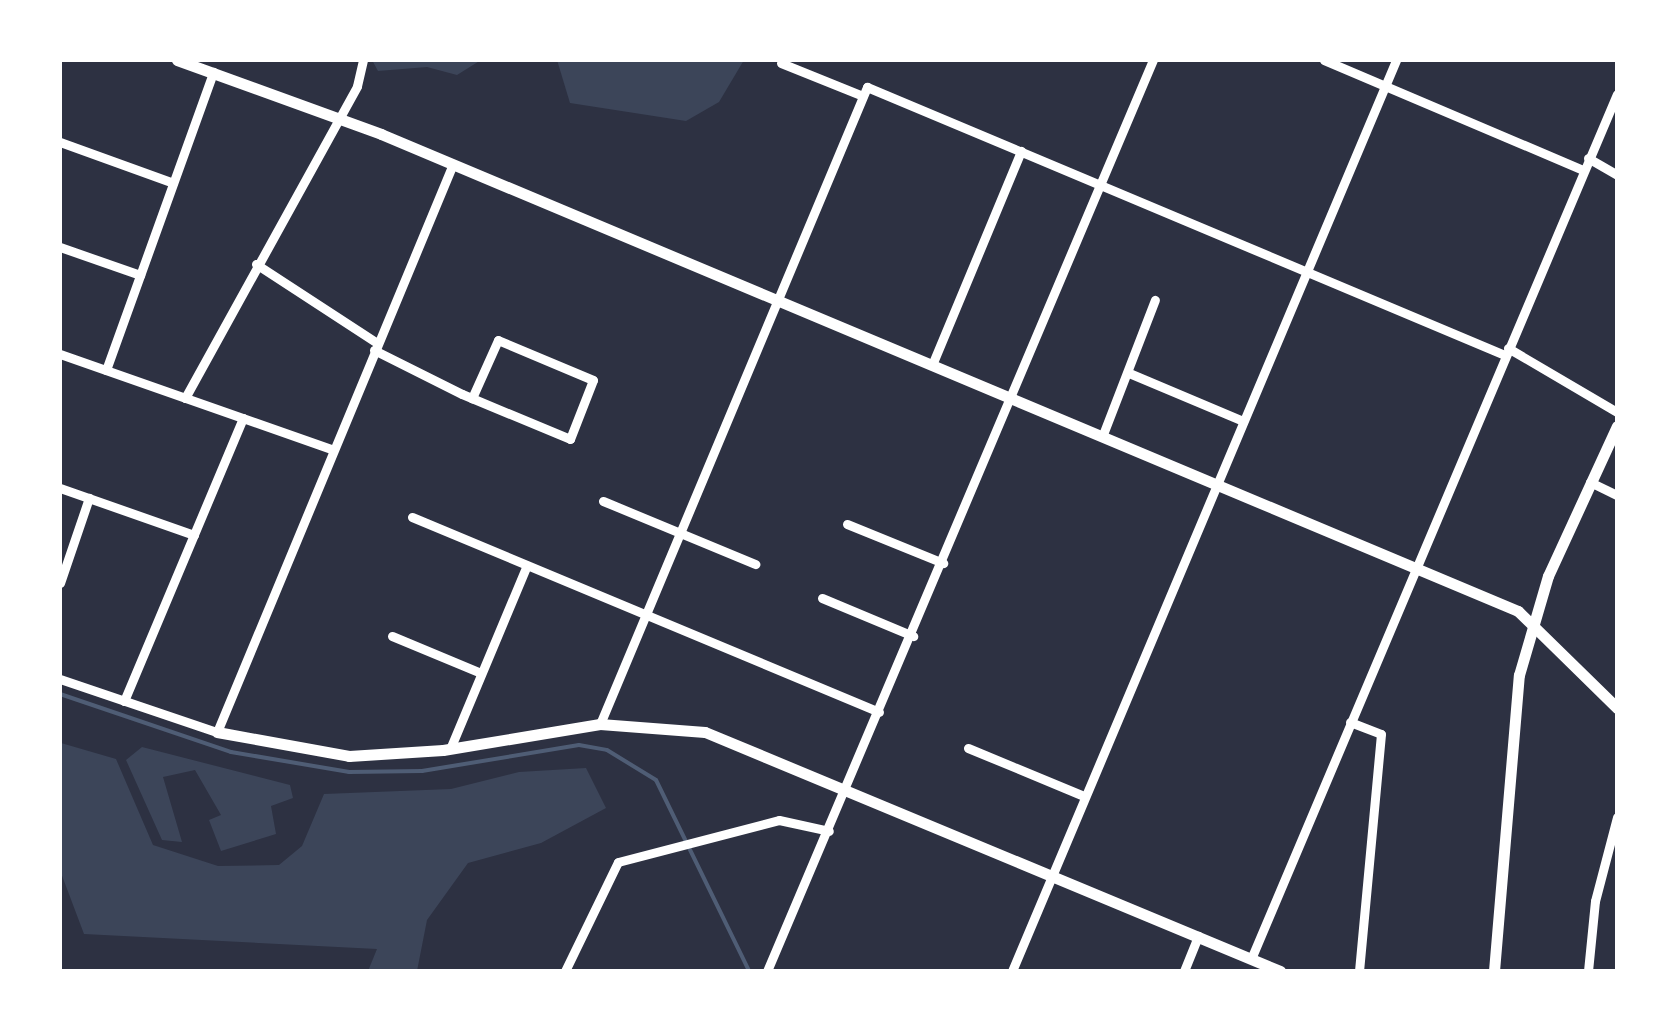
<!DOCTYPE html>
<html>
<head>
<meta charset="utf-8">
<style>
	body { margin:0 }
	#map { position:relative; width:1677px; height:1031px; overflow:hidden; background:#2d3142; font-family:Poppins,sans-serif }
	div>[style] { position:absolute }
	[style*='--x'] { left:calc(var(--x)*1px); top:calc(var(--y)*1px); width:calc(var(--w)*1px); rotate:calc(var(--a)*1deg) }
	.green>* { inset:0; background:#3c4559 }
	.stream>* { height:4px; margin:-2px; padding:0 2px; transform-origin:2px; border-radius:2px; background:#4f5d75 }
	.minor>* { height:9px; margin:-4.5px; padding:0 4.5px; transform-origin:4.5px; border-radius:4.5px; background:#fff }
	.tertiary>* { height:11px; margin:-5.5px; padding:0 5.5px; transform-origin:5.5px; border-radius:5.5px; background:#fff }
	span { translate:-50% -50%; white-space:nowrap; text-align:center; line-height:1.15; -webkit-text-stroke:8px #fff; paint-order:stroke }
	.frame { position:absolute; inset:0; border:62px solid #fff; pointer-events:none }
</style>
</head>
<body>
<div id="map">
	<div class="green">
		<i style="clip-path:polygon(372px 60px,481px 60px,457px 75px,427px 67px,378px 71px)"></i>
		<i style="clip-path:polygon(557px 60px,744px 60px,719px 102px,686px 121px,570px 103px)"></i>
		<i style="clip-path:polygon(61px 743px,116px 759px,153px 845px,218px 866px,279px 865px,302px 846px,324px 794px,451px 789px,519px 772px,586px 768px,606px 808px,541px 843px,468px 863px,427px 920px,417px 971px,368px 971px,377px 949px,84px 934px,61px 873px)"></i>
		<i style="clip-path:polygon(142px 747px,290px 785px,293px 798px,271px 806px,276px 834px,221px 851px,209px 820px,221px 815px,195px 770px,163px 777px,182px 842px,162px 840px,126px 760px)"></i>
	</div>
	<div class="stream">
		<i style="--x:60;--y:694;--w:181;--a:18.7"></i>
		<i style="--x:231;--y:752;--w:120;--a:9.6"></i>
		<i style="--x:349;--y:772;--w:73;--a:-0.8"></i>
		<i style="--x:422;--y:771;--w:159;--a:-9.4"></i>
		<i style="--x:579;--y:745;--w:28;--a:10"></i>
		<i style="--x:607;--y:750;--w:57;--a:31.5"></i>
		<i style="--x:656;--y:780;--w:212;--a:64"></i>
	</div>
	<div class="minor">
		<i style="--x:1324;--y:60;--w:281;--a:23"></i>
		<i style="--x:781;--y:63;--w:88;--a:21.9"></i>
		<i style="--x:60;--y:142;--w:120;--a:19.9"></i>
		<i style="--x:1588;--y:158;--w:34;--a:30"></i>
		<i style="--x:60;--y:247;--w:85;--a:19.3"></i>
		<i style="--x:256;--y:264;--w:145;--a:33.1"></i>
		<i style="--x:1508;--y:348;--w:126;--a:30.4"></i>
		<i style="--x:374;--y:350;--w:98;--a:26.6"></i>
		<i style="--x:462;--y:394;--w:117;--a:22.6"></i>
		<i style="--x:570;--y:439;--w:63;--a:-68.7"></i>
		<i style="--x:593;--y:380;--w:103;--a:-157.2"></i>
		<i style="--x:498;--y:340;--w:64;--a:114.1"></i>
		<i style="--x:60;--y:354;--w:288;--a:19.3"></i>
		<i style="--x:932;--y:365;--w:232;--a:-67.4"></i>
		<i style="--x:106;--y:370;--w:317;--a:-70.2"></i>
		<i style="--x:1129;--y:373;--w:124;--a:22.8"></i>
		<i style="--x:185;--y:398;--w:356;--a:-61.1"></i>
		<i style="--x:357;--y:86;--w:27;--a:-77"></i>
		<i style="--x:1102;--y:437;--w:147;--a:-68.9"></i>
		<i style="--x:1590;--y:482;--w:30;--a:26"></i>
		<i style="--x:60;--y:488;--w:142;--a:19.3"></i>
		<i style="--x:603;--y:501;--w:165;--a:22.5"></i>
		<i style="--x:412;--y:517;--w:506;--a:22.66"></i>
		<i style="--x:847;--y:524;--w:104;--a:22.1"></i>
		<i style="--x:60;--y:583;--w:90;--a:-71.2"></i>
		<i style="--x:822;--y:598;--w:99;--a:22.7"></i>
		<i style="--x:392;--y:636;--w:96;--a:22.6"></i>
		<i style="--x:60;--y:679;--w:166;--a:18.7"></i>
		<i style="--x:217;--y:732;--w:615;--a:-67.44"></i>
		<i style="--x:124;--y:701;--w:307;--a:-67.2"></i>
		<i style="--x:1350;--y:722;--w:33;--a:21"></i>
		<i style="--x:1381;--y:734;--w:238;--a:95.3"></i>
		<i style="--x:600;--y:724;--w:691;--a:-67.26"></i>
		<i style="--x:867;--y:87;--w:692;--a:22.79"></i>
		<i style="--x:968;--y:748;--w:126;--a:22.5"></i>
		<i style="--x:450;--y:749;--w:199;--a:-67.3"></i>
		<i style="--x:1251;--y:959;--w:939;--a:-67.07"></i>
		<i style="--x:565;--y:971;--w:121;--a:-64.1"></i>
		<i style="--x:618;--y:862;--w:166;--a:-14.6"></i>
		<i style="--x:779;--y:820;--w:51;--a:12.4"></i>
		<i style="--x:767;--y:971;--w:989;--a:-67.04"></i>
		<i style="--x:1012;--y:971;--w:989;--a:-67.14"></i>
		<i style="--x:1184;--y:971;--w:38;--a:-68"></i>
		<i style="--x:1588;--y:971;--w:70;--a:-84.3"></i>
		<i style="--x:1595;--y:901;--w:87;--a:-75.3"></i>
	</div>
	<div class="tertiary">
		<i style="--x:177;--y:60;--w:217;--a:19.9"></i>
		<i style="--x:381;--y:134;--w:1233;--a:22.76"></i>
		<i style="--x:1518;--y:611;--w:139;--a:44.4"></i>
		<i style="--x:217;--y:732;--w:134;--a:10.3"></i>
		<i style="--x:349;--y:756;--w:94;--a:-3.7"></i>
		<i style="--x:443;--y:750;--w:159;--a:-9.4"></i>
		<i style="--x:600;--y:724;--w:105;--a:4.4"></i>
		<i style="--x:705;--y:732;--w:623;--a:22.57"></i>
		<i style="--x:1494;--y:971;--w:297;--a:-85.2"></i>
		<i style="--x:1519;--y:675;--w:103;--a:-73.7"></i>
		<i style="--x:1548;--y:576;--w:165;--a:-65.3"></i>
	</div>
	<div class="frame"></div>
</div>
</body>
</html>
